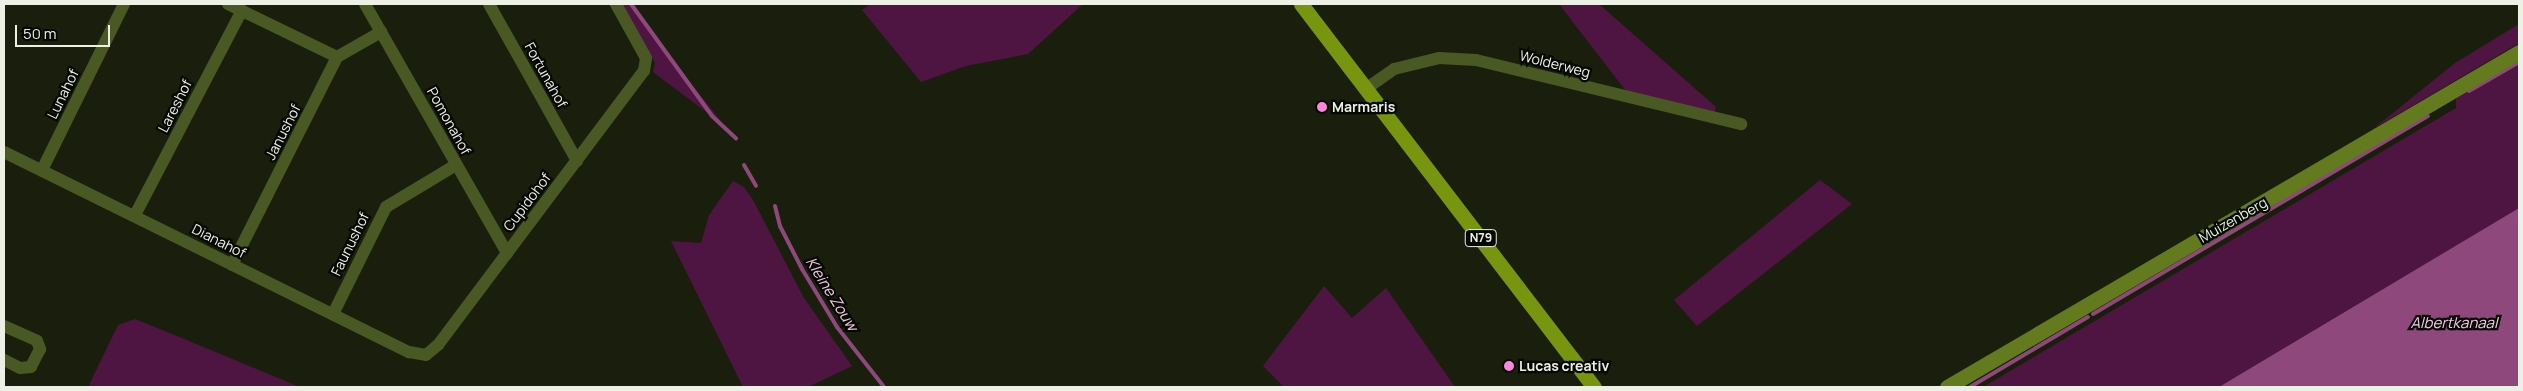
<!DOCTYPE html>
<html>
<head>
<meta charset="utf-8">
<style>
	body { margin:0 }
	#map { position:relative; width:2523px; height:391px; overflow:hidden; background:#191f0c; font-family:Manrope,sans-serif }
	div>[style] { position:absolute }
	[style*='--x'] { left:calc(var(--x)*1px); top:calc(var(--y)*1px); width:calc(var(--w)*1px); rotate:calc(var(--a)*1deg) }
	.green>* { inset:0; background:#4f1542 }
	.water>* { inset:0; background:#8e487c }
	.stream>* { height:4px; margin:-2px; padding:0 2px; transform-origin:2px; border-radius:2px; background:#8e487c }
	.street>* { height:12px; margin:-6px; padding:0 6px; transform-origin:6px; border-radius:6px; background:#4a5924 }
	.secondary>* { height:15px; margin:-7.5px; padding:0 7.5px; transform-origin:7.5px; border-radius:7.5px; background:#637b1e }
	.primary>* { height:15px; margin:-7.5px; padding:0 7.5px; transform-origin:7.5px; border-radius:7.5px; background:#77950f }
	.dots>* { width:14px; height:14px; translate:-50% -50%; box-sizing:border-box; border:2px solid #060803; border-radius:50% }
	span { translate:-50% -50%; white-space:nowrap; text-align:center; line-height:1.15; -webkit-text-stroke:4.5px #060803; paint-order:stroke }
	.shield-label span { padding:1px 4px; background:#060803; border:1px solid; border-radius:4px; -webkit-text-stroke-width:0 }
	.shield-label { font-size:12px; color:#edf1e5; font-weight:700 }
	.street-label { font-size:14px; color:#edf1e5 }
	.poi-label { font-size:14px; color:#edf1e5; font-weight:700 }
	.left { translate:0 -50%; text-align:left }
	.water-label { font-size:15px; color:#f3cbe6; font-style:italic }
	.frame { position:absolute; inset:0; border:5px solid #edf1e5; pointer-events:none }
	.scale { position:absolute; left:15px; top:25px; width:95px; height:22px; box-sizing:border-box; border:2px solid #edf1e5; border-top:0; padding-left:6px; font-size:15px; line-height:18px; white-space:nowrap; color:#edf1e5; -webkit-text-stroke:4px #060803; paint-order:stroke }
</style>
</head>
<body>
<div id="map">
	<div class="green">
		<i style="clip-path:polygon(622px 4px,632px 4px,667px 54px,725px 126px,653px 72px,655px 63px)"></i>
		<i style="clip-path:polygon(870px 4px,1083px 4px,1028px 54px,966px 66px,921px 82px,862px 10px)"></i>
		<i style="clip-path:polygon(1559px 4px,1599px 4px,1716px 107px,1714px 113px,1626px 91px)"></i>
		<i style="clip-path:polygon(2519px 24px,2519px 43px,2373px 129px,2455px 63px)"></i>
		<i style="clip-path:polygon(2519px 56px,2519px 208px,2219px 387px,1983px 387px,2456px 108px,2456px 92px)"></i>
		<i style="clip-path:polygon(1820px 180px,1852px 204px,1697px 326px,1674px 300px)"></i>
		<i style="clip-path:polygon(733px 181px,744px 187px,753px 200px,804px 298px,852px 366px,808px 387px,743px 387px,671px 241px,701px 243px,709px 215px)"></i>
		<i style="clip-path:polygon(1324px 286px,1352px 318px,1386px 288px,1455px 387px,1284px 387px,1263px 366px)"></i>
		<i style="clip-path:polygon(135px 319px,172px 334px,300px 387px,88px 387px,118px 325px)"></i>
	</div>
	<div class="water">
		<i style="clip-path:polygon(2519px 208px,2519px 387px,2219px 387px)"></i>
	</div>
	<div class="stream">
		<i style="--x:631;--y:4;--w:138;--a:54.1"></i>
		<i style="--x:712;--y:116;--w:33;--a:43"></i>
		<i style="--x:2469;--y:91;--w:58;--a:-30.1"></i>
		<i style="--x:744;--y:165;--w:24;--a:60"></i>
		<i style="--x:775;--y:206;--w:21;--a:76"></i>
		<i style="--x:780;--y:226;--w:48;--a:62.9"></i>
		<i style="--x:802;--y:269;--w:68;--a:58.9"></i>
		<i style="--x:837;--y:327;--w:76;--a:51.9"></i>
		<i style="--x:2093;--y:314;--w:389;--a:-30.6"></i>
		<i style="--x:1970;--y:387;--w:137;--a:-30.7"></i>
	</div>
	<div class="street">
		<i style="--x:228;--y:4;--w:121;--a:25.9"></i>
		<i style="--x:365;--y:4;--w:287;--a:60.3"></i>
		<i style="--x:489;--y:4;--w:180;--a:60.7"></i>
		<i style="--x:1367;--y:88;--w:33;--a:-35"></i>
		<i style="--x:1394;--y:69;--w:46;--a:-13.7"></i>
		<i style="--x:1439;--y:58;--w:37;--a:3"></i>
		<i style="--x:1476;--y:60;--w:273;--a:13.6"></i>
		<i style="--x:4;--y:152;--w:452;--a:26.3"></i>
		<i style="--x:409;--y:352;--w:17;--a:10"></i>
		<i style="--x:426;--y:355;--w:16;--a:-40"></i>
		<i style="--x:438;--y:345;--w:343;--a:-53.1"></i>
		<i style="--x:644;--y:71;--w:13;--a:-81"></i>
		<i style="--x:646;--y:58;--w:62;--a:-119.1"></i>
		<i style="--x:42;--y:170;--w:185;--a:-63.7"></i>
		<i style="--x:135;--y:215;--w:231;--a:-62.4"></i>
		<i style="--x:232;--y:265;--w:233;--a:-63.2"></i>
		<i style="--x:337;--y:57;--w:51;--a:-29.6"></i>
		<i style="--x:333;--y:314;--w:119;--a:-63.6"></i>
		<i style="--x:386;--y:207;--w:82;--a:-31"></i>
		<i style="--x:4;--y:326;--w:36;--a:24"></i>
		<i style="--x:37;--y:341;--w:9;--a:69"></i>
		<i style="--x:40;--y:349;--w:20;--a:117"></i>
		<i style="--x:31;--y:367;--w:11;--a:175"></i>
		<i style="--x:20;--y:368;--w:18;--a:-153"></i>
	</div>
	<div class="secondary">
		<i style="--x:1947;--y:387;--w:663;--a:-30.36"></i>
	</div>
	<div class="primary">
		<i style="--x:1301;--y:4;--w:482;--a:52.6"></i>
	</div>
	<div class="dots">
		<i style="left:1322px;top:107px;background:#fe85df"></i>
		<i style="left:1509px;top:366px;background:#fe85df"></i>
	</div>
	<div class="shield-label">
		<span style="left:1481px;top:238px">N79</span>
	</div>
	<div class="street-label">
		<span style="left:1555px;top:64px;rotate:14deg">Wolderweg</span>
		<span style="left:546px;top:75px;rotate:61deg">Fortunahof</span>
		<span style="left:63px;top:94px;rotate:-64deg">Lunahof</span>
		<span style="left:175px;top:106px;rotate:-63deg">Lareshof</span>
		<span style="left:449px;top:121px;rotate:61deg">Pomonahof</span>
		<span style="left:283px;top:132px;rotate:-63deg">Janushof</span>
		<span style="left:527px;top:202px;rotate:-53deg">Cupidohof</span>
		<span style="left:2233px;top:220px;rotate:-30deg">Muizenberg</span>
		<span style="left:219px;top:241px;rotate:27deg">Dianahof</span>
		<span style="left:350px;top:244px;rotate:-64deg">Faunushof</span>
	</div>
	<div class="poi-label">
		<span class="left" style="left:1332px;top:107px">Marmaris</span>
		<span class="left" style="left:1519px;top:366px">Lucas creativ</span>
	</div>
	<div class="water-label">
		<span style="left:832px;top:294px;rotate:58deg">Kleine Zouw</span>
		<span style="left:2454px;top:323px">Albertkanaal</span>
	</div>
	<div class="frame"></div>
	<div class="scale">50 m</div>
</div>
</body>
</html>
